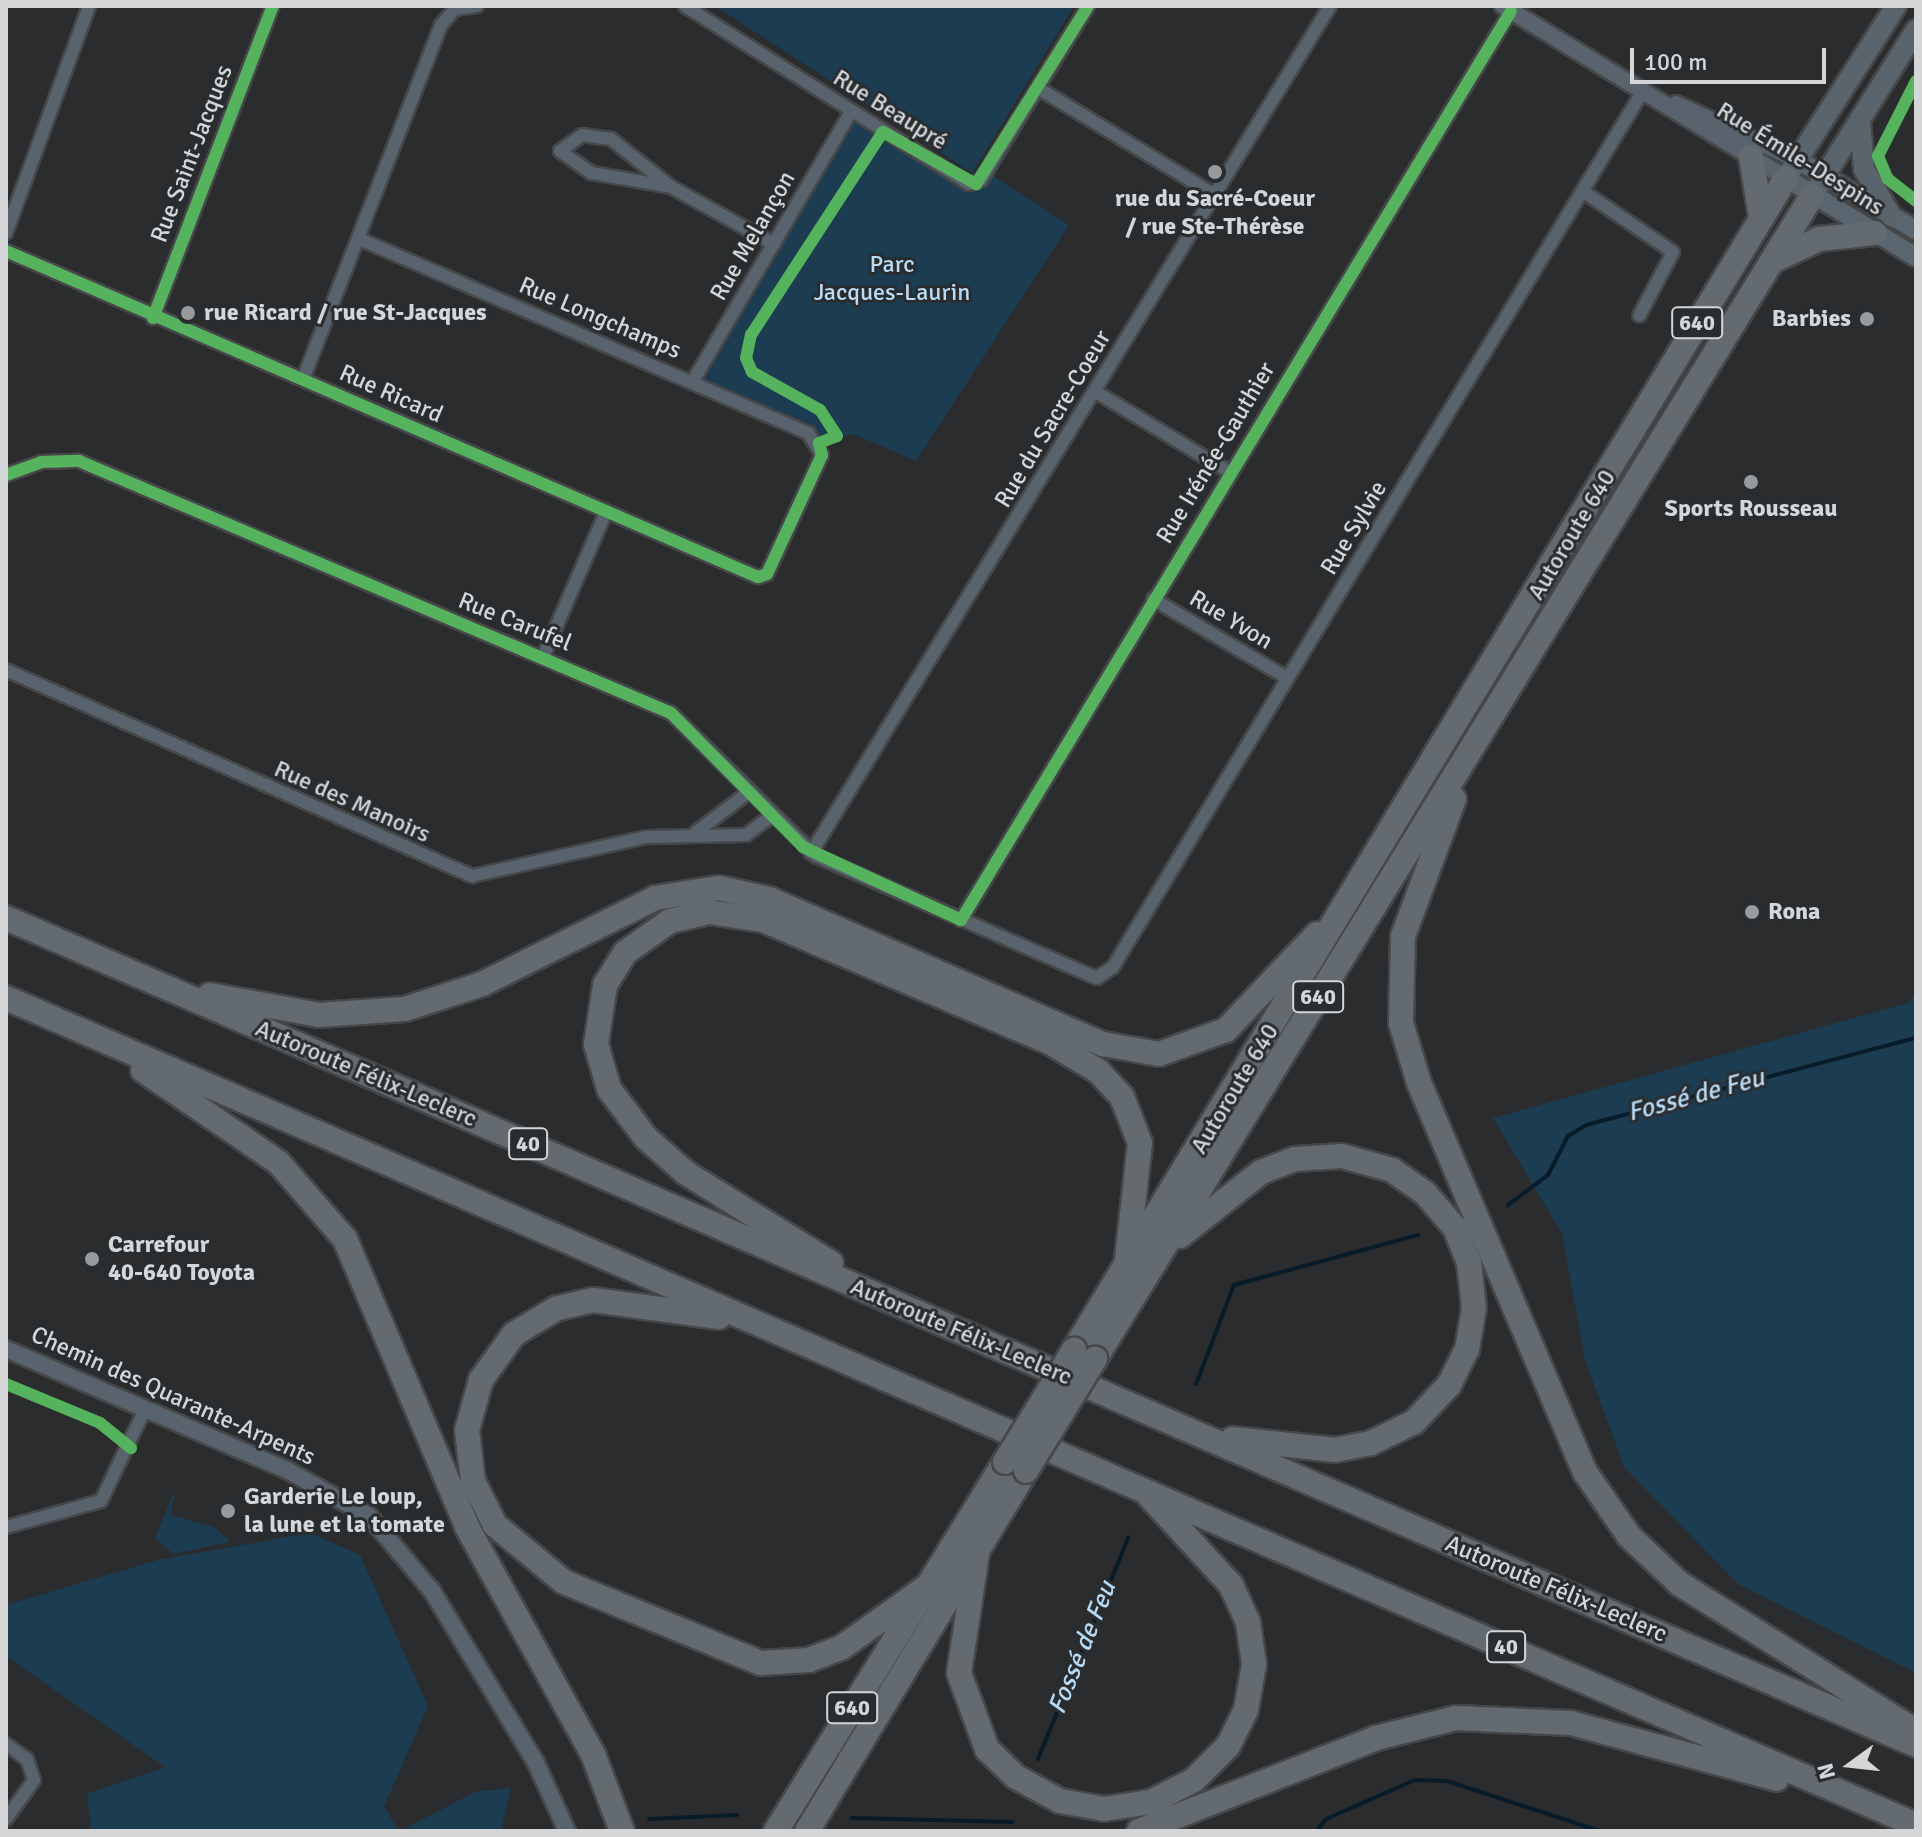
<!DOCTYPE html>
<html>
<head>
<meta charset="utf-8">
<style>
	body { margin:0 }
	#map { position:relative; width:1922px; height:1837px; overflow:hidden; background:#2a2c2e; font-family:Signika,sans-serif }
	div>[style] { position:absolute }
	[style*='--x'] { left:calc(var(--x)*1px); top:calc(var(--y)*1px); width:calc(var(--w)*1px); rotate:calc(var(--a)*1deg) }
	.green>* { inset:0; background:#1c3c52 }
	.stream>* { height:4px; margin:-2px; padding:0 2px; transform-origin:2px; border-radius:2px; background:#071b28 }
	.roads { filter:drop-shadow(2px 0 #464748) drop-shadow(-2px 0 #464748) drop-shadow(0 2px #464748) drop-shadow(0 -2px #464748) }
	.minor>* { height:12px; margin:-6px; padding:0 6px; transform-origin:6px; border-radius:6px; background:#58636d }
	.tertiary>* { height:16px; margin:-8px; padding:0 8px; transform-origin:8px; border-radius:8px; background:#58636d }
	.secondary>* { height:18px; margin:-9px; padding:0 9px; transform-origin:9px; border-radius:9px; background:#59666f }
	.primary>* { height:20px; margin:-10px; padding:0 10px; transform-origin:10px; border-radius:10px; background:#5a646c }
	.motorway>* { height:24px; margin:-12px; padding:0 12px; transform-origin:12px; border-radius:12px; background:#636b71 }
	.bridges { filter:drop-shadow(2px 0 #464748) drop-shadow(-2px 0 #464748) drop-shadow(0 2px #464748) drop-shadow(0 -2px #464748) }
	.motorway-bridge>* { height:24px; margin:-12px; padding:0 12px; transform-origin:12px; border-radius:12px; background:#636b71 }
	.cycleway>* { height:12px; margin:-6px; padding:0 6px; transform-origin:6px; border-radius:6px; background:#56b35d }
	.dots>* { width:22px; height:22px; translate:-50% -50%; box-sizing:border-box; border:4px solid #292d2f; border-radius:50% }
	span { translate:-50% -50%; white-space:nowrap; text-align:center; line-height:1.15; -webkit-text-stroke:6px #292d2f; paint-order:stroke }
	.shield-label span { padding:2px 6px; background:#292d2f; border:2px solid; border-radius:6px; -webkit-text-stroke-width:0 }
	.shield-label { font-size:22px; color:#d4d6d8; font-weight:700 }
	.street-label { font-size:24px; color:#d4d6d8 }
	.poi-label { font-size:24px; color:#d4d6d8; font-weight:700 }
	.left { translate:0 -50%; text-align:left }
	.right { translate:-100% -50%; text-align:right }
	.park-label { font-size:24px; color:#b9dbf5 }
	.water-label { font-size:26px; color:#b7d9f4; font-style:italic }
	.frame { position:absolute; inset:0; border:8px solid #d4d6d8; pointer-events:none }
	.north { position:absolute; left:1810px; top:1725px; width:80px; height:80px; -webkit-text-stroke:6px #292d2f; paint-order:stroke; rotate:255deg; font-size:22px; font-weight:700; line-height:32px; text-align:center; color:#d4d6d8 }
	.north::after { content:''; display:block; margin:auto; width:28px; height:36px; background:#d4d6d8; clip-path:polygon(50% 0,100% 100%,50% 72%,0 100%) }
	.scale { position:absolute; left:1630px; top:48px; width:196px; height:36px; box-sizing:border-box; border:4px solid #d4d6d8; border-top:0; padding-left:10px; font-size:24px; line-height:28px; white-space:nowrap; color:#d4d6d8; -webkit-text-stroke:6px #292d2f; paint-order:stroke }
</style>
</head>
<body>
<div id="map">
	<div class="green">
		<i style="clip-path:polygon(715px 6px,1074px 6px,972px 173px)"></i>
		<i style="clip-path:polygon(851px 112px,962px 181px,986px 171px,1069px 225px,916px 461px,853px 434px,819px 443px,693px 381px)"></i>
		<i style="clip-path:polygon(1916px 992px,1916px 1673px,1738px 1584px,1624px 1467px,1585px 1360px,1562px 1234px,1493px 1118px,1908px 1003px)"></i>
		<i style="clip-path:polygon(175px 1490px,171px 1515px,214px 1527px,230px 1542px,173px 1554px,155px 1538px)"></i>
		<i style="clip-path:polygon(310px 1533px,360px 1555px,428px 1706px,384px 1807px,399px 1831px,91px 1831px,87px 1794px,165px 1767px,6px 1656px,6px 1605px,158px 1560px)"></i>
		<i style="clip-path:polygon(511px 1788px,501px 1831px,400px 1831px,475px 1792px)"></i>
	</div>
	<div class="stream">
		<i style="--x:1508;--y:1205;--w:50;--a:-36.9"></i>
		<i style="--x:1548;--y:1175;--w:44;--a:-62.9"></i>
		<i style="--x:1568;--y:1136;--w:21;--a:-31"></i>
		<i style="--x:1586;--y:1125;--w:341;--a:-14.8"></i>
		<i style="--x:1196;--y:1384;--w:106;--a:-69"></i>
		<i style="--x:1234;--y:1285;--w:191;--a:-15.2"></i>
		<i style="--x:1038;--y:1759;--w:239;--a:-67.8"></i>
		<i style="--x:852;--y:1818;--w:160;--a:1.4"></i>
		<i style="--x:649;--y:1819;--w:88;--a:-2.6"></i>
		<i style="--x:1317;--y:1831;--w:15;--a:-53"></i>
		<i style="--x:1326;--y:1819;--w:97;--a:-23.7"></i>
		<i style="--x:1415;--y:1780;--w:32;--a:2"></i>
		<i style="--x:1447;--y:1781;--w:161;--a:18.1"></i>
	</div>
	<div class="roads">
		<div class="minor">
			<i style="--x:685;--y:6;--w:335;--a:32.1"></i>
			<i style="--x:969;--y:184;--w:13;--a:-18"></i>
			<i style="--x:981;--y:180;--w:204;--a:-58.4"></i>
			<i style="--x:1038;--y:88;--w:207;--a:31.2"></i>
			<i style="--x:671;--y:187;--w:77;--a:-141.3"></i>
			<i style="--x:611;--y:139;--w:29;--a:-172"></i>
			<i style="--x:582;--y:135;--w:27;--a:144"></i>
			<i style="--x:560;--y:151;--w:39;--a:35"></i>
			<i style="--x:592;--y:173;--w:80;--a:10"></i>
			<i style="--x:671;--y:187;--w:118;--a:29"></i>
			<i style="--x:1584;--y:192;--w:107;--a:34"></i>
			<i style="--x:1673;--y:252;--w:72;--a:118"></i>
			<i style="--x:6;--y:233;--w:242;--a:-69.9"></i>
			<i style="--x:6;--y:251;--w:820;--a:23.44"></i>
			<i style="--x:758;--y:577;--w:9;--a:-18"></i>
			<i style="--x:767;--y:574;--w:131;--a:-65.2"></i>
			<i style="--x:822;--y:455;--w:26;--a:-122"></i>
			<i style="--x:808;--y:433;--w:488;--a:-156.6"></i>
			<i style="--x:153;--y:318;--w:334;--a:-69"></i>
			<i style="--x:303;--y:379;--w:380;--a:-68.7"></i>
			<i style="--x:441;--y:25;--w:21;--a:-49"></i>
			<i style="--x:455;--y:9;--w:22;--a:-8"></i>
			<i style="--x:693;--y:381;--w:312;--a:-59.6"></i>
			<i style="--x:1096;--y:392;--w:157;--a:31"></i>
			<i style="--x:6;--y:475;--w:37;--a:-20"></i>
			<i style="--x:41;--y:462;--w:38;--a:-2"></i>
			<i style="--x:79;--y:461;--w:643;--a:23.06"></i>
			<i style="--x:671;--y:713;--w:204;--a:44.6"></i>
			<i style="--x:816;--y:856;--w:306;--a:23.5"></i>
			<i style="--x:1097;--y:978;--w:19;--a:-35"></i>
			<i style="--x:1113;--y:967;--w:1024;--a:-58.83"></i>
			<i style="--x:1153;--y:599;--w:156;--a:30.5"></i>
			<i style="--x:543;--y:657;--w:158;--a:-66.5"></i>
			<i style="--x:6;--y:670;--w:510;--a:23.85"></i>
			<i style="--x:472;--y:876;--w:178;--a:-12.6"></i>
			<i style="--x:646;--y:837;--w:100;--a:-1.1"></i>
			<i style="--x:746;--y:835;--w:31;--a:-37"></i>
			<i style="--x:696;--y:832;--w:66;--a:-37"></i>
			<i style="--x:811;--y:853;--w:993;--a:-58.5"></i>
			<i style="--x:961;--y:920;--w:1062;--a:-58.82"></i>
			<i style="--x:6;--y:1527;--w:98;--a:-15.3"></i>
			<i style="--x:101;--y:1501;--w:102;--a:-64.4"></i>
			<i style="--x:6;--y:1744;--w:26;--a:36"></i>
			<i style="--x:27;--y:1759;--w:22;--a:72"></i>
			<i style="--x:34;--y:1780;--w:48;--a:125.7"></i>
		</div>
		<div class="tertiary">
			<i style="--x:1503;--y:6;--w:331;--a:31.3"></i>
			<i style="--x:1676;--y:104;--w:134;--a:24.7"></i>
			<i style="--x:6;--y:1349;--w:306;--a:23.3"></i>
			<i style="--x:287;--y:1470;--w:94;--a:29.3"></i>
			<i style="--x:369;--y:1516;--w:98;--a:50"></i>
			<i style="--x:432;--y:1591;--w:201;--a:58.8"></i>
			<i style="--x:536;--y:1763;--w:75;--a:65.5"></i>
		</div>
		<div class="secondary">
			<i style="--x:1798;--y:160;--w:137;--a:30.7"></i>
			<i style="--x:1786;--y:178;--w:152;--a:31.3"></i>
		</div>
		<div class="primary">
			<i style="--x:1860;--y:121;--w:48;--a:85.2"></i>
			<i style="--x:1864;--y:169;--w:54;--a:60.1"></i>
			<i style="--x:1786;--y:178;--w:204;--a:-57.4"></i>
			<i style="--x:1812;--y:196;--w:196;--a:-57.9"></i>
		</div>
		<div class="motorway">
			<i style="--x:1751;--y:157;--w:61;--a:80.5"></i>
			<i style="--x:1774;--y:260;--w:50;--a:-25"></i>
			<i style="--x:1819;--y:239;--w:56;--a:-6.1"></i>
			<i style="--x:1454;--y:799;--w:146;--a:110.4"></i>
			<i style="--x:1403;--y:936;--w:87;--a:91.3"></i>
			<i style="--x:1401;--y:1023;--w:63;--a:73.3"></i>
			<i style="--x:1419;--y:1083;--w:423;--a:66.9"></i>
			<i style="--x:1585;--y:1472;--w:78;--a:55.5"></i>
			<i style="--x:1629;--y:1536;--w:70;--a:43.3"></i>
			<i style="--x:1680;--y:1584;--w:276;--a:32"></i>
			<i style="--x:6;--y:918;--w:2081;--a:23.41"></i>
			<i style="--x:210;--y:995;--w:111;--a:10.4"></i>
			<i style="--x:319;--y:1015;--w:86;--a:-4"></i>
			<i style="--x:405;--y:1009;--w:81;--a:-18"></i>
			<i style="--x:482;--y:984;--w:193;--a:-26.4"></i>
			<i style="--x:655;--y:898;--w:65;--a:-8.9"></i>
			<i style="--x:719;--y:888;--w:51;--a:12.4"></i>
			<i style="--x:769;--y:899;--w:364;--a:23.5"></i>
			<i style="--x:1103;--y:1044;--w:57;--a:10.1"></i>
			<i style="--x:1159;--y:1054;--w:71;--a:-19.7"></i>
			<i style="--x:1226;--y:1030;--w:132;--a:-46.5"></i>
			<i style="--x:6;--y:998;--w:2081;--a:23.41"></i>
			<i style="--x:143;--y:1070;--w:163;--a:34.3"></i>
			<i style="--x:278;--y:1162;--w:102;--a:49"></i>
			<i style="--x:345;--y:1239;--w:313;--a:67"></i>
			<i style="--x:467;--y:1527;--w:260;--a:61"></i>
			<i style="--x:593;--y:1754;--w:82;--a:69.4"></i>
			<i style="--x:1180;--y:1236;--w:103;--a:-38.3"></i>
			<i style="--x:1261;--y:1172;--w:36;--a:-21"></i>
			<i style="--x:1295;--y:1159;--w:47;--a:-3.7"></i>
			<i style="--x:1342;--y:1156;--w:52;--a:15.6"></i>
			<i style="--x:1392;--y:1170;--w:40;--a:34.9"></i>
			<i style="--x:1425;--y:1193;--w:46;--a:49.4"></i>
			<i style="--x:1455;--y:1228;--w:37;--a:68"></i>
			<i style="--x:1469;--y:1262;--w:46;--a:83.8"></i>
			<i style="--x:1474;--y:1308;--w:42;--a:99.7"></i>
			<i style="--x:1467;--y:1349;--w:40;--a:116.6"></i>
			<i style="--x:1449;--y:1385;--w:51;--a:133.4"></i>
			<i style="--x:1414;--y:1422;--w:48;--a:154"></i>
			<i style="--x:1371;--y:1443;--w:37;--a:169"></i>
			<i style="--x:1335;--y:1450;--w:103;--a:-173.8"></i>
			<i style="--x:831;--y:1263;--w:171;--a:-148.2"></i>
			<i style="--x:686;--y:1173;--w:53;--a:-138.8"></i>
			<i style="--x:646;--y:1138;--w:61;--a:-127.1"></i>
			<i style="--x:609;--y:1089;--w:47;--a:-106.1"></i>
			<i style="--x:596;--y:1044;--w:60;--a:-81.3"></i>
			<i style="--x:605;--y:985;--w:39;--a:-58"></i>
			<i style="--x:626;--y:952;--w:54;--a:-35.2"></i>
			<i style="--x:670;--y:921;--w:40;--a:-13"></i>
			<i style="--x:709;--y:912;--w:55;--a:8.4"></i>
			<i style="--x:763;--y:920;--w:313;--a:23.1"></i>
			<i style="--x:1051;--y:1043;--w:55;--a:30.8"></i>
			<i style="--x:1098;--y:1071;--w:35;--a:47"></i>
			<i style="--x:1122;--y:1097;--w:49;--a:68.6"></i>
			<i style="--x:1140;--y:1143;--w:116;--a:96.4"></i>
			<i style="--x:719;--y:1317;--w:127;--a:-172.3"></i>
			<i style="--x:593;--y:1300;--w:37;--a:167"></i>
			<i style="--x:557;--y:1308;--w:50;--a:148.8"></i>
			<i style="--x:514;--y:1334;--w:57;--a:125.7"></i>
			<i style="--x:481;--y:1380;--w:52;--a:105.6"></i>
			<i style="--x:467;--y:1430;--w:51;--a:83.3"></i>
			<i style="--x:473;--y:1481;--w:49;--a:63.4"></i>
			<i style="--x:495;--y:1525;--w:89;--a:39.6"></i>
			<i style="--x:564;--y:1582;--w:213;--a:22.4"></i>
			<i style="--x:761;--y:1663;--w:48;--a:-3.6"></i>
			<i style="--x:809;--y:1660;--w:34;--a:-21"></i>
			<i style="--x:841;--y:1648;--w:107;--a:-35.5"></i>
			<i style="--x:1074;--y:1350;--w:1371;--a:-58.72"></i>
			<i style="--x:1095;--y:1359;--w:1366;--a:-58.35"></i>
			<i style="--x:977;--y:1554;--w:120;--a:98.6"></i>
			<i style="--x:959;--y:1673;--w:81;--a:69.8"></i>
			<i style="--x:987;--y:1749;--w:40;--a:44"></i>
			<i style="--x:1016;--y:1777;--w:50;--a:28.6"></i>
			<i style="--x:1060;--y:1801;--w:45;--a:10.3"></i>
			<i style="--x:1104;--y:1809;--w:48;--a:-8.5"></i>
			<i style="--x:1151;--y:1802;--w:48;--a:-27.1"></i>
			<i style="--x:1194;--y:1780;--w:48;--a:-45"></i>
			<i style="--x:1228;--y:1746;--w:40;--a:-63.4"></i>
			<i style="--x:1246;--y:1710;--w:47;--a:-80.1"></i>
			<i style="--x:1254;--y:1664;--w:42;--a:-98.1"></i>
			<i style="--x:1248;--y:1622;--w:41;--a:-114.7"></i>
			<i style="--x:1231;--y:1585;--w:120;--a:-132.6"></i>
			<i style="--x:776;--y:1831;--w:434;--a:-58.2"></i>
			<i style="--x:807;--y:1831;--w:421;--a:-58.7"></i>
			<i style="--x:1139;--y:1831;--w:255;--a:-21.4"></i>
			<i style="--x:1376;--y:1738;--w:82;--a:-14"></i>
			<i style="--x:1456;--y:1718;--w:115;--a:2.5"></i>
			<i style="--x:1571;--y:1723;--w:213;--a:15.2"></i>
		</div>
	</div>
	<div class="bridges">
		<div class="motorway-bridge">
			<i style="--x:1005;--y:1462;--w:132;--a:-58.4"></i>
			<i style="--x:1026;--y:1471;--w:132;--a:-58.4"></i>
		</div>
	</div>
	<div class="cycleway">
		<i style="--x:1916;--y:81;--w:84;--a:116.9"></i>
		<i style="--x:1878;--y:156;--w:25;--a:67"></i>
		<i style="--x:1888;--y:179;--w:36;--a:38"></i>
		<i style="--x:6;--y:251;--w:820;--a:23.44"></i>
		<i style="--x:758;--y:577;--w:9;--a:-18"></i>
		<i style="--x:767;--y:574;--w:131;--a:-65.2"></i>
		<i style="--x:822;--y:455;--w:12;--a:-104"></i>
		<i style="--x:819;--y:443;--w:19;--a:-21"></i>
		<i style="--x:837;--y:436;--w:31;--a:-123"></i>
		<i style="--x:820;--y:410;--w:78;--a:-150.8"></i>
		<i style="--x:752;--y:372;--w:15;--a:-113"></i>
		<i style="--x:746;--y:358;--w:24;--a:-78"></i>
		<i style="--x:751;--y:335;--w:242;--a:-57"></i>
		<i style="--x:883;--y:132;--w:107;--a:29.2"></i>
		<i style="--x:976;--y:184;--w:210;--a:-57.8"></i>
		<i style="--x:153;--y:318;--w:334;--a:-69"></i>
		<i style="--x:6;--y:475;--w:37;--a:-20"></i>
		<i style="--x:41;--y:462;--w:38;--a:-2"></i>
		<i style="--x:79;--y:461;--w:643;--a:23.06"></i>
		<i style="--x:671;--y:713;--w:188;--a:45.4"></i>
		<i style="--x:803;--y:847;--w:174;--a:24.8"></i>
		<i style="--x:961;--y:920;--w:1062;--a:-58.82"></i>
		<i style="--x:6;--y:1384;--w:102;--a:22.5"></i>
		<i style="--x:100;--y:1423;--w:40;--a:39"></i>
	</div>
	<div class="dots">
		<i style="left:1215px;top:172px;background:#989a9c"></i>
		<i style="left:188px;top:313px;background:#989a9c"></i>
		<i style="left:1867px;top:319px;background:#989a9c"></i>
		<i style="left:1751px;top:482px;background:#989a9c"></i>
		<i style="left:1752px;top:912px;background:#989a9c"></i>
		<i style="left:92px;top:1259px;background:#989a9c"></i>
		<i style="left:228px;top:1511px;background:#989a9c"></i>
	</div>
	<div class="shield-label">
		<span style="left:1697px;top:323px">640</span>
		<span style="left:1318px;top:997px">640</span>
		<span style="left:528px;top:1144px">40</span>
		<span style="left:1506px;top:1647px">40</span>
		<span style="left:852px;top:1708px">640</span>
	</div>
	<div class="street-label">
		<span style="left:890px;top:110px;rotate:32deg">Rue Beaupré</span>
		<span style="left:192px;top:154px;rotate:-69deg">Rue Saint-Jacques</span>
		<span style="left:1800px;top:159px;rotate:32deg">Rue Émile-Despins</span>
		<span style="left:753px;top:236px;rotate:-60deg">Rue Melançon</span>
		<span style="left:600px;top:318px;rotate:23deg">Rue Longchamps</span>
		<span style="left:391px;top:394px;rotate:24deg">Rue Ricard</span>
		<span style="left:1053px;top:419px;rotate:-59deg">Rue du Sacre-Coeur</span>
		<span style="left:1216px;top:453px;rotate:-59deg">Rue Irénée-Gauthier</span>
		<span style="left:1354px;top:528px;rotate:-59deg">Rue Sylvie</span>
		<span style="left:1572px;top:535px;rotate:-59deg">Autoroute 640</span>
		<span style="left:1231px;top:620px;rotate:31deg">Rue Yvon</span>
		<span style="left:515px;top:622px;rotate:22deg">Rue Carufel</span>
		<span style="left:352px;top:802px;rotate:24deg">Rue des Manoirs</span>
		<span style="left:366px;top:1074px;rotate:23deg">Autoroute Félix-Leclerc</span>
		<span style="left:1235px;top:1089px;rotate:-59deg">Autoroute 640</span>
		<span style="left:961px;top:1332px;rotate:23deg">Autoroute Félix-Leclerc</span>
		<span style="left:173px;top:1396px;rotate:24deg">Chemin des Quarante-Arpents</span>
		<span style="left:1556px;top:1589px;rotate:23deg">Autoroute Félix-Leclerc</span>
	</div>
	<div class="poi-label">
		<span style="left:1215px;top:213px">rue du Sacré-Coeur<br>/ rue Ste-Thérèse</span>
		<span class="left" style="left:204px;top:313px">rue Ricard / rue St-Jacques</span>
		<span class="right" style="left:1851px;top:319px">Barbies</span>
		<span style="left:1751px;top:509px">Sports Rousseau</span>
		<span class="left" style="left:1768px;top:912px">Rona</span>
		<span class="left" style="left:108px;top:1259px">Carrefour<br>40-640 Toyota</span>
		<span class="left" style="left:244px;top:1511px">Garderie Le loup,<br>la lune et la tomate</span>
	</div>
	<div class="park-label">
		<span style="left:892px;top:279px">Parc<br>Jacques-Laurin</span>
	</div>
	<div class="water-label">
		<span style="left:1696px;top:1096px;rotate:-15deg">Fossé de Feu</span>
		<span style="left:1083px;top:1648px;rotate:-68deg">Fossé de Feu</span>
	</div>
	<div class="frame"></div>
	<div class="north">N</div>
	<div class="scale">100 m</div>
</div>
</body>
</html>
